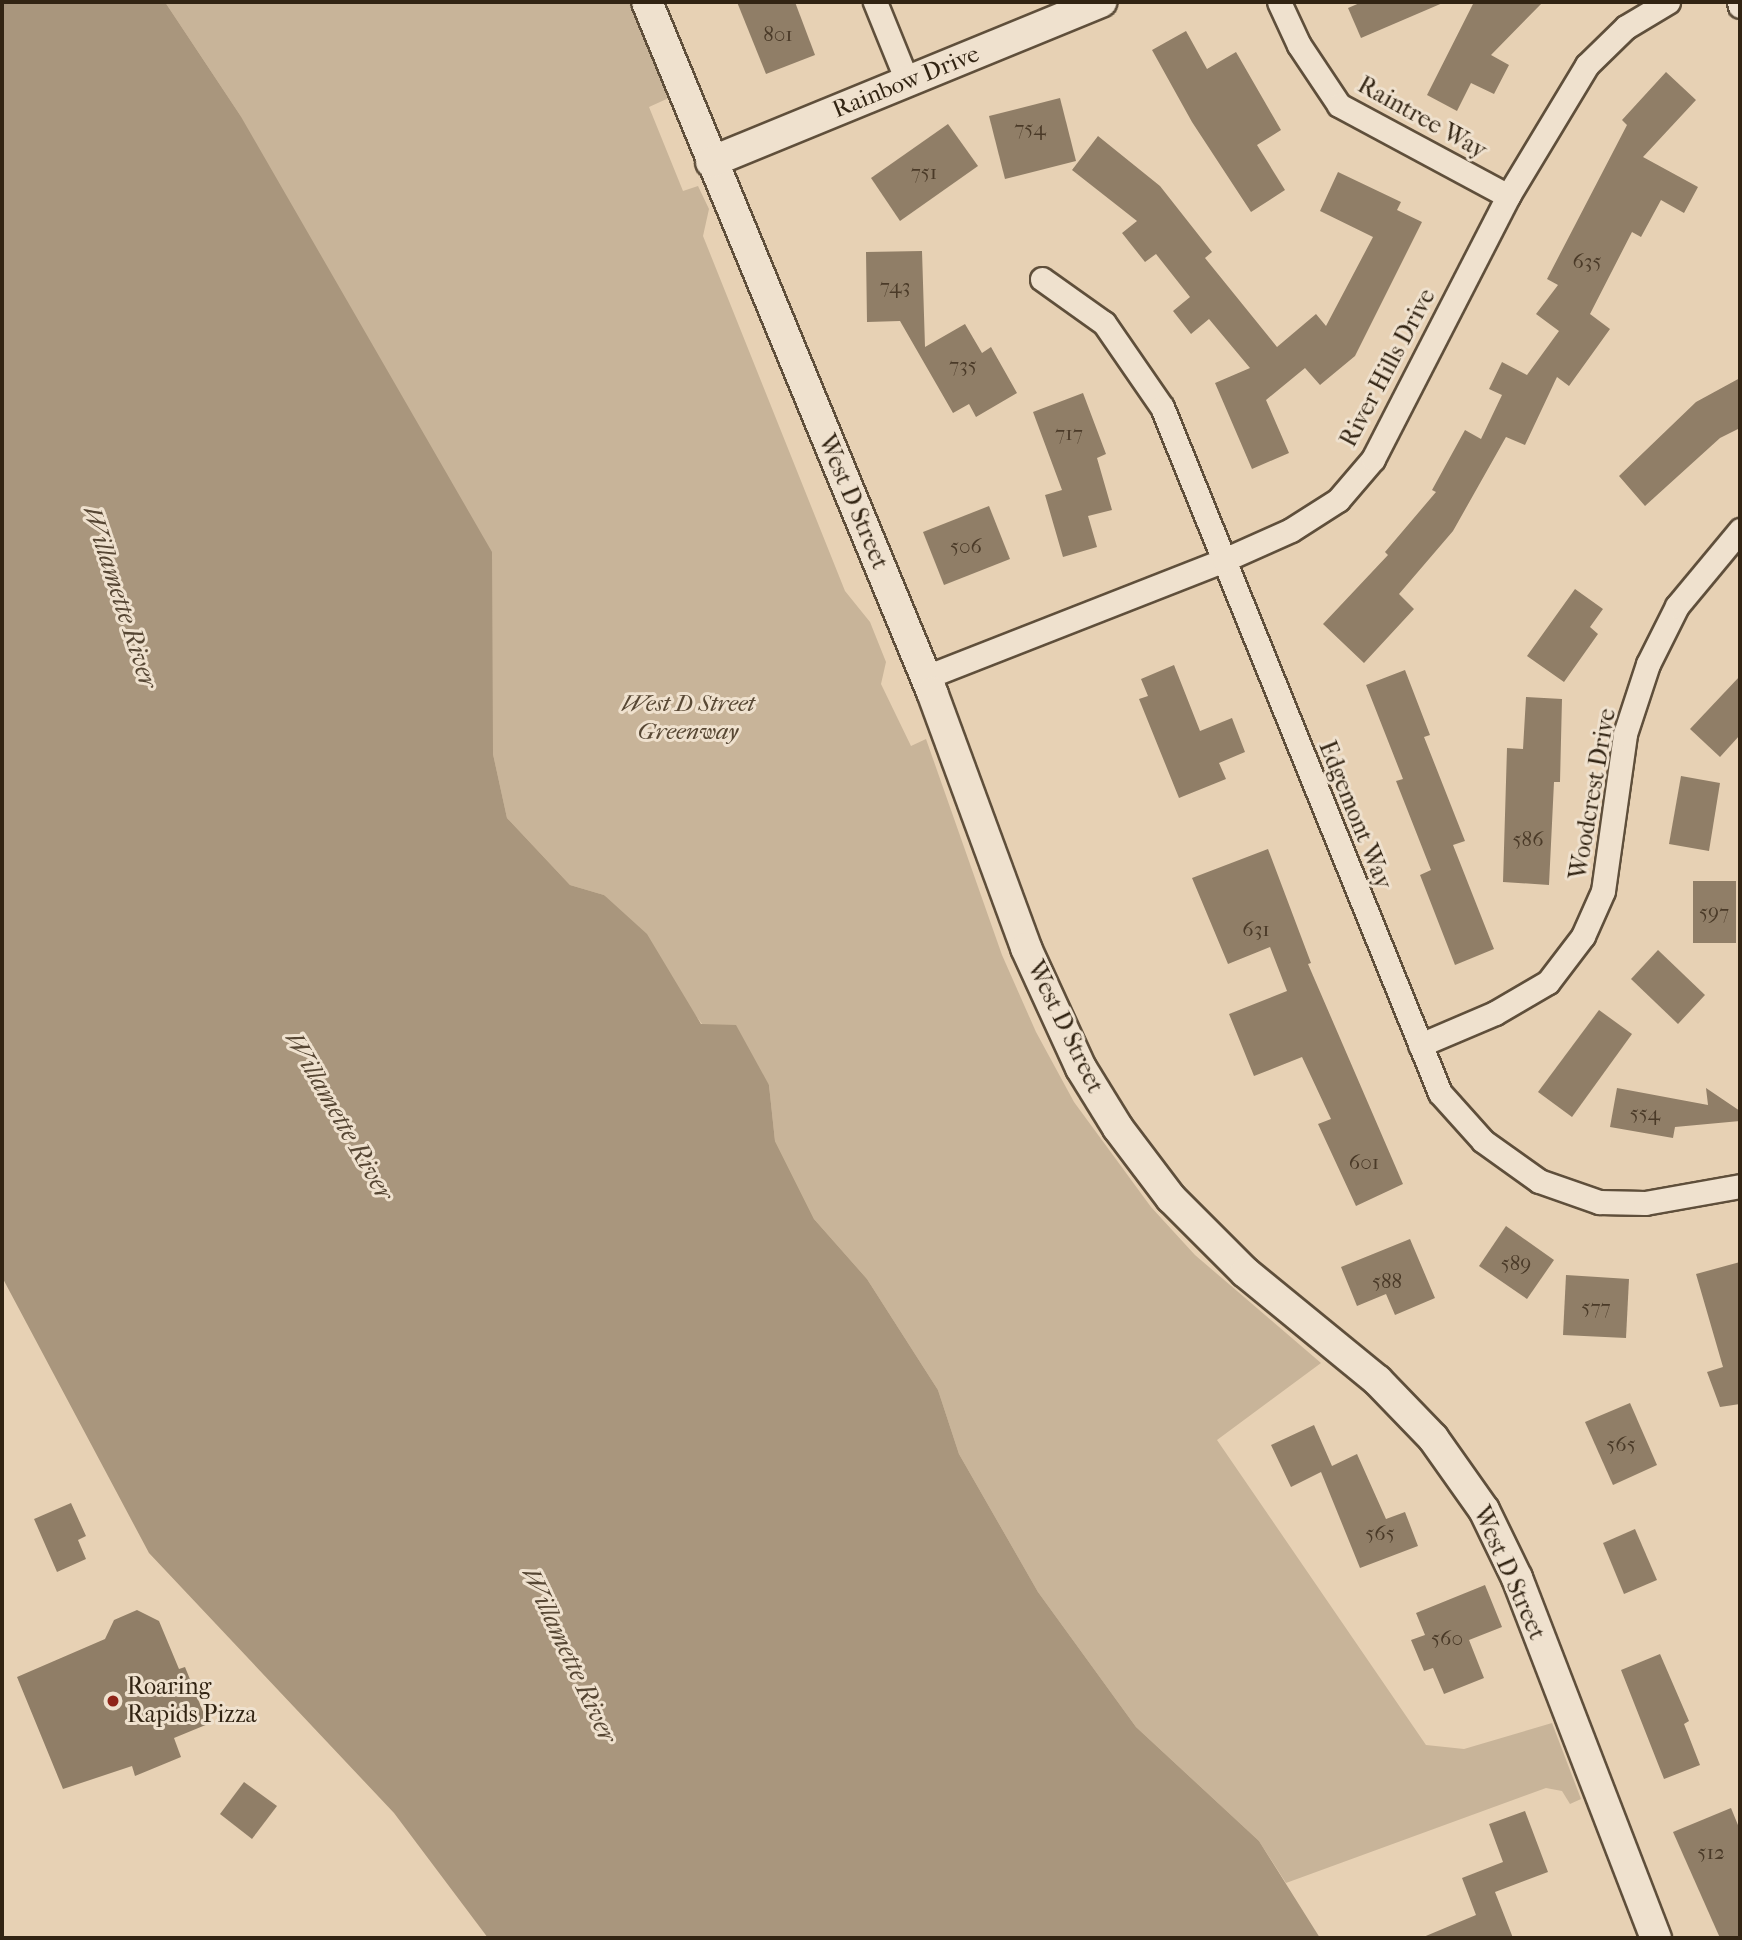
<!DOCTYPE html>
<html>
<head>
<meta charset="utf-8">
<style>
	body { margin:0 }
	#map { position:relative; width:1742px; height:1940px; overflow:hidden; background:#e7d1b4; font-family:"IM FELL French Canon",serif }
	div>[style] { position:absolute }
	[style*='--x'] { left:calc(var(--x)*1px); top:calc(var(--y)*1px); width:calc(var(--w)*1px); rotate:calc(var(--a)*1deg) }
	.green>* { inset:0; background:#c8b499 }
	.water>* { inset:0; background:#a9967d }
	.building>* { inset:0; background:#907e67 }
	.roads { filter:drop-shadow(2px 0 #5f4f3b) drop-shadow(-2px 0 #5f4f3b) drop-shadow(0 2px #5f4f3b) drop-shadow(0 -2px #5f4f3b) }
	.minor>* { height:23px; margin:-11.5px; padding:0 11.5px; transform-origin:11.5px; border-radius:11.5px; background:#efe1ce }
	.tertiary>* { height:30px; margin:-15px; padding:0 15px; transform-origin:15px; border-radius:15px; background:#efe1ce }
	.dots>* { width:19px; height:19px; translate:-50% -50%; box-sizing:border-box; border:4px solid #efe1ce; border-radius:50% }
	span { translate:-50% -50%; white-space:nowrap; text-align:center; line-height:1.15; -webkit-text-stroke:6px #efe1ce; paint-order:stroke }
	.number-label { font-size:21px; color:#4a3a28 }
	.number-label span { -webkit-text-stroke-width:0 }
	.street-label { font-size:24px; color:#322413 }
	.park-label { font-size:24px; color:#584834; font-style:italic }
	.poi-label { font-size:24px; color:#322413 }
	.left { translate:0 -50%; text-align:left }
	.water-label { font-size:26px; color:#564633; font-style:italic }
	.frame { position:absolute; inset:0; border:4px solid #322413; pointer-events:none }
</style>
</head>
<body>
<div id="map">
	<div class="green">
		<i style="clip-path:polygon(165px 2px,634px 2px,671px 97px,649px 107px,683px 191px,698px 186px,709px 209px,703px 236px,845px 591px,870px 622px,886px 662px,881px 684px,911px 746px,926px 739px,1002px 955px,1036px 1032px,1074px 1102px,1151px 1207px,1195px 1255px,1321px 1363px,1217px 1440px,1426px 1745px,1464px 1749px,1552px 1723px,1581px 1799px,1570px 1804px,1562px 1791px,1546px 1788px,1286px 1883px,1259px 1841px,1136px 1727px,1038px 1592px,959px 1454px,938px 1390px,867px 1279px,814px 1219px,775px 1141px,769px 1085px,702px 1024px,604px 895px,570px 885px,507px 818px,493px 754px,240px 115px)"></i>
	</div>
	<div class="water">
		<i style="clip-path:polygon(2px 2px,165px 2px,240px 115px,492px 552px,493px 754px,507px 818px,570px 885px,604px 895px,647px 934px,701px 1024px,736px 1025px,769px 1085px,775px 1141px,814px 1219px,867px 1279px,938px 1390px,959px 1454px,1038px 1592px,1136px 1727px,1259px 1841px,1320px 1938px,488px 1938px,394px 1813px,149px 1553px,2px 1277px)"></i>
	</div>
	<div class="building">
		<i style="clip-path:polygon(737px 2px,795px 2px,815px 55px,766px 74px)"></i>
		<i style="clip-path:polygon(1362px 2px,1445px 2px,1361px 38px,1348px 8px)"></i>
		<i style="clip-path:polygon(1474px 2px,1543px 2px,1491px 55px,1509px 65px,1494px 94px,1471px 83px,1457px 111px,1427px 95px)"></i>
		<i style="clip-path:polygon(1186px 31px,1207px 69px,1236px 52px,1281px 130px,1257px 145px,1285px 190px,1251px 212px,1192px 122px,1152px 50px)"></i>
		<i style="clip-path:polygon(1666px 72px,1696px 100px,1643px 157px,1698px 187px,1684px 213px,1661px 200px,1641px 237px,1632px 232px,1590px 314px,1610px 329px,1569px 386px,1557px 377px,1525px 445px,1506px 437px,1453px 531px,1399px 594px,1414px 609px,1364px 663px,1323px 624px,1388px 555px,1385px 552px,1436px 492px,1432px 490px,1465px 430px,1481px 439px,1502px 395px,1489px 389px,1502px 362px,1527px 375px,1559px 331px,1536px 314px,1558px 285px,1547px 279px,1627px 125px,1622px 120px)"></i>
		<i style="clip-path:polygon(1060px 98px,1076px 161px,1005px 179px,989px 116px)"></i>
		<i style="clip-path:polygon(948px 124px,978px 166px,900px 221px,871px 178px)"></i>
		<i style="clip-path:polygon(1098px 136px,1160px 186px,1212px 252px,1205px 258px,1277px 347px,1316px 314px,1326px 326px,1373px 237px,1320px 211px,1338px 172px,1401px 202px,1397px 210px,1422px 222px,1355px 356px,1320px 385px,1305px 368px,1266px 400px,1289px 453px,1252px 469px,1215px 383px,1250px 368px,1209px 319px,1191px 334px,1173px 311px,1190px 297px,1156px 254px,1145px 262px,1122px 233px,1137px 221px,1072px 170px)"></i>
		<i style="clip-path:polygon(922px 251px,925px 347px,965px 324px,982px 353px,991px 347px,1017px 393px,976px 417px,969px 404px,953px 413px,900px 321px,867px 322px,866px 252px)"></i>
		<i style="clip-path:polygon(1740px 378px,1740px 428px,1720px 438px,1645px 506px,1619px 476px,1696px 402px)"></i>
		<i style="clip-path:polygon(1083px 393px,1106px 454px,1097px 458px,1112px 510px,1088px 516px,1097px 547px,1063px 557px,1045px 495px,1062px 490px,1033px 412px)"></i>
		<i style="clip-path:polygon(989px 506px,1010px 559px,944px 585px,923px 532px)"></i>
		<i style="clip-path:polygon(1575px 589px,1603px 609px,1590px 627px,1598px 634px,1564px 682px,1527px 656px)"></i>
		<i style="clip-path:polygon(1174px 665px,1200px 731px,1232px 718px,1245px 752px,1219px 763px,1226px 779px,1179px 798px,1139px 699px,1148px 696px,1141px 679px)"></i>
		<i style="clip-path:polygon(1405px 670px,1430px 735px,1424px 737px,1465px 841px,1453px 845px,1494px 949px,1455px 965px,1420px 875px,1431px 870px,1396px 781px,1403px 779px,1366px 685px)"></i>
		<i style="clip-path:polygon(1740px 676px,1740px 735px,1720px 757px,1690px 729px)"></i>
		<i style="clip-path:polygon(1526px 697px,1562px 699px,1560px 782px,1554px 782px,1549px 885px,1503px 882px,1507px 748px,1523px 749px)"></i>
		<i style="clip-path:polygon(1681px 776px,1720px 783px,1709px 851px,1669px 844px)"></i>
		<i style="clip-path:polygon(1268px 849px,1311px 963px,1308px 964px,1403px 1184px,1356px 1206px,1318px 1124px,1331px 1119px,1302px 1057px,1254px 1076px,1229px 1014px,1287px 991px,1270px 947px,1228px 964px,1192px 878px)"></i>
		<i style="clip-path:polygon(1693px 881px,1736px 881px,1736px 943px,1693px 943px)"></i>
		<i style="clip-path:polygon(1658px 950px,1705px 995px,1678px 1024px,1631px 979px)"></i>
		<i style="clip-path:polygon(1599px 1010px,1632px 1034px,1572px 1117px,1538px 1092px)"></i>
		<i style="clip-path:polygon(1617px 1088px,1708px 1105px,1706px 1088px,1740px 1111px,1740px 1121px,1675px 1127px,1673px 1138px,1610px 1127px)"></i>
		<i style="clip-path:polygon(1506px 1226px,1554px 1260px,1527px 1299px,1479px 1266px)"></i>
		<i style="clip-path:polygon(1410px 1239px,1435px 1298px,1395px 1315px,1386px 1294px,1357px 1306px,1341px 1267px)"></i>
		<i style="clip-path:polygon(1740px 1262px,1740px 1404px,1720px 1407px,1707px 1372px,1723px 1367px,1696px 1274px)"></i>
		<i style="clip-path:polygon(1566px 1275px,1629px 1279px,1626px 1338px,1563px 1335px)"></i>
		<i style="clip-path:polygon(1630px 1403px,1657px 1465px,1613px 1485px,1585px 1422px)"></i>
		<i style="clip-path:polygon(1314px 1425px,1332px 1466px,1357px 1454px,1386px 1519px,1405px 1512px,1418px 1546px,1360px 1568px,1321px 1472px,1291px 1487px,1271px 1445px)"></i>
		<i style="clip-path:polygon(71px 1503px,86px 1536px,78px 1540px,86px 1559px,57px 1572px,34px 1519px)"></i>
		<i style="clip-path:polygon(1635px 1529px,1657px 1580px,1624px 1594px,1603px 1543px)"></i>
		<i style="clip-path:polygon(1485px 1585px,1502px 1627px,1469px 1640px,1484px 1678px,1444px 1694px,1433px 1668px,1424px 1671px,1411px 1640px,1425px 1635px,1416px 1613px)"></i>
		<i style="clip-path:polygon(137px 1610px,159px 1621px,179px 1669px,185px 1667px,208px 1724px,174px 1738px,181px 1757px,135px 1776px,132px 1766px,63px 1789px,17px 1677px,105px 1639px,114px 1620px)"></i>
		<i style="clip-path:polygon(1660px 1654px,1689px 1721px,1684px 1724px,1700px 1765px,1664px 1779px,1621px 1670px)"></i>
		<i style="clip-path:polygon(244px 1782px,277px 1806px,252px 1839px,220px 1814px)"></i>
		<i style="clip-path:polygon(1731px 1808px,1740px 1830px,1740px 1938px,1720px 1938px,1673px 1832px)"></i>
		<i style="clip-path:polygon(1525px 1811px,1548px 1872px,1495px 1892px,1513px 1938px,1421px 1938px,1476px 1915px,1462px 1878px,1503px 1862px,1489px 1824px)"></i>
	</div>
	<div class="roads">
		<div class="minor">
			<i style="--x:875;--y:2;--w:85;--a:67.9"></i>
			<i style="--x:1279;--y:2;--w:47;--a:65.1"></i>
			<i style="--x:1299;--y:45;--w:72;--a:56.3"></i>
			<i style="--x:1339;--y:105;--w:192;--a:28.3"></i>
			<i style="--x:1739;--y:2;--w:4;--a:76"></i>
			<i style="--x:1042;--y:279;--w:76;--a:35.4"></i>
			<i style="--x:1104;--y:323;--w:102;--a:55.4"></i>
			<i style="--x:1162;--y:407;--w:740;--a:67.94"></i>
			<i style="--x:1440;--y:1093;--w:64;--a:48.1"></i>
			<i style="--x:1483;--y:1141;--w:69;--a:35.5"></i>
			<i style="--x:1539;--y:1181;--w:64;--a:19.3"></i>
			<i style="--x:1599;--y:1202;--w:46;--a:1.2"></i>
			<i style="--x:1645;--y:1203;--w:97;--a:-10.1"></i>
			<i style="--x:926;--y:677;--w:320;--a:-21.4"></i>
			<i style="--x:1224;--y:560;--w:73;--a:-24.1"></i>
			<i style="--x:1291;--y:530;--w:56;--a:-32.6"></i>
			<i style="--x:1338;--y:500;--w:54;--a:-49.5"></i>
			<i style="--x:1373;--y:459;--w:296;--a:-62.8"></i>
			<i style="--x:1508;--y:196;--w:153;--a:-58.9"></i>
			<i style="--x:1587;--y:65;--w:54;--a:-44.3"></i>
			<i style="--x:1626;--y:27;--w:49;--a:-30.8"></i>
			<i style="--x:1420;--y:1045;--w:82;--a:-23.1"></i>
			<i style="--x:1495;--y:1013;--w:61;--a:-30.3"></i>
			<i style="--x:1548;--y:982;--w:58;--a:-52.7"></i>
			<i style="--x:1583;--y:936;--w:49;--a:-66"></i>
			<i style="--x:1603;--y:891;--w:159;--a:-82"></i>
			<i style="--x:1625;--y:734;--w:74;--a:-71.8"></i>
			<i style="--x:1648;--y:664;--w:65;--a:-63.4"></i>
			<i style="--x:1677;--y:606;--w:99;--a:-50.3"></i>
		</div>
		<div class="tertiary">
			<i style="--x:647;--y:2;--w:747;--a:67.56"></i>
			<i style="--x:932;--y:692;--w:273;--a:69.8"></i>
			<i style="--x:1026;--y:948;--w:132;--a:65.4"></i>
			<i style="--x:1081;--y:1068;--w:70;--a:58.3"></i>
			<i style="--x:1118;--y:1128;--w:88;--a:52.9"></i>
			<i style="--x:1171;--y:1198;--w:105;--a:45"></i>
			<i style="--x:1245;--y:1272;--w:171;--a:39.3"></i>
			<i style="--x:1377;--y:1380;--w:81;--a:46"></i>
			<i style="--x:1433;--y:1438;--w:88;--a:54.7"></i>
			<i style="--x:1484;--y:1510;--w:76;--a:64.1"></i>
			<i style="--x:1517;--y:1578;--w:386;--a:68.9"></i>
			<i style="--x:711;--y:162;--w:422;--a:-22.3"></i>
		</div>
	</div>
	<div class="dots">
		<i style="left:113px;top:1701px;background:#8f2418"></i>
	</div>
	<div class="number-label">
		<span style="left:778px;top:34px">801</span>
		<span style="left:1030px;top:128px">754</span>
		<span style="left:924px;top:172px">751</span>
		<span style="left:1587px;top:261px">635</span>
		<span style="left:895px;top:286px">743</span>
		<span style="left:963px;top:365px">735</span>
		<span style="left:1069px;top:433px">717</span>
		<span style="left:966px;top:546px">506</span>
		<span style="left:1528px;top:839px">586</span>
		<span style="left:1714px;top:912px">597</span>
		<span style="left:1256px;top:929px">631</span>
		<span style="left:1645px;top:1113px">554</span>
		<span style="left:1364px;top:1162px">601</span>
		<span style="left:1516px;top:1263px">589</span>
		<span style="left:1387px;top:1281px">588</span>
		<span style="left:1596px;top:1307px">577</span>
		<span style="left:1621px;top:1444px">565</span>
		<span style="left:1380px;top:1533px">565</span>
		<span style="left:1447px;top:1638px">560</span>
		<span style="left:1711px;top:1852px">512</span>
	</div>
	<div class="street-label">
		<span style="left:906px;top:82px;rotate:-22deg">Rainbow Drive</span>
		<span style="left:1422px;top:118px;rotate:29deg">Raintree Way</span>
		<span style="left:1388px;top:368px;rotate:-62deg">River Hills Drive</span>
		<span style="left:853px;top:502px;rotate:67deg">West D Street</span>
		<span style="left:1593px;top:794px;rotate:-80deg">Woodcrest Drive</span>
		<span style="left:1355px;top:815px;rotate:68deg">Edgemont Way</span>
		<span style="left:1065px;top:1027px;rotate:64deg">West D Street</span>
		<span style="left:1509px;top:1573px;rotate:66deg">West D Street</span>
	</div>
	<div class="park-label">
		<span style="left:688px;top:718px">West D Street<br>Greenway</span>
	</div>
	<div class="poi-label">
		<span class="left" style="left:127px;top:1701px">Roaring<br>Rapids Pizza</span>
	</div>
	<div class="water-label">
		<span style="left:120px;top:597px;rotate:72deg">Willamette River</span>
		<span style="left:339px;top:1116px;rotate:60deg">Willamette River</span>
		<span style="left:569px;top:1655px;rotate:65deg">Willamette River</span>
	</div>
	<div class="frame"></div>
</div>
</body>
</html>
